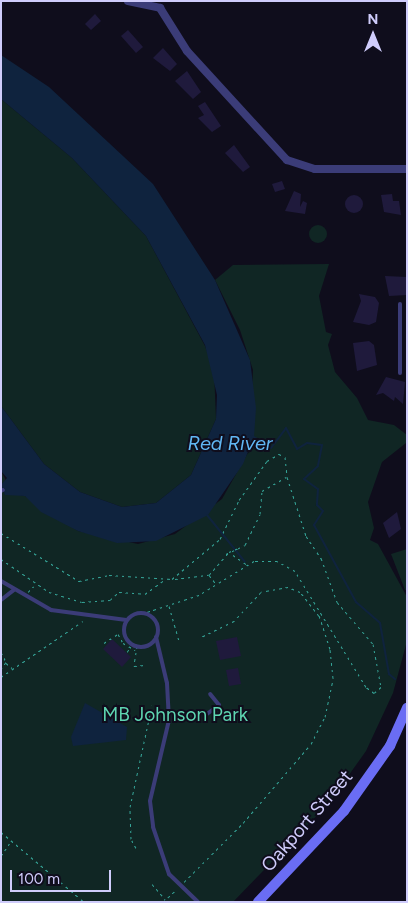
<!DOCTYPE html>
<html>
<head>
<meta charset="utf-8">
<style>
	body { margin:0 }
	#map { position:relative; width:408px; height:903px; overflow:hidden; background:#0f0d1c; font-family:Figtree,sans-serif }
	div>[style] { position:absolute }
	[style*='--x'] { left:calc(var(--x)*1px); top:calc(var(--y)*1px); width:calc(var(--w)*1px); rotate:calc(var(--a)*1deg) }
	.green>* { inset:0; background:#102624 }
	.round { border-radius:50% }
	.water>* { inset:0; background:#0f233e }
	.stream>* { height:2px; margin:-1px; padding:0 1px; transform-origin:1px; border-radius:1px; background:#0f233e }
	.building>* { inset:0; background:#1f1a3c }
	.path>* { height:1px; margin-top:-0.5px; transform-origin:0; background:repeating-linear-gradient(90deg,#35a699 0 2.5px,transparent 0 6.5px) }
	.lane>* { height:4px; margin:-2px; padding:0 2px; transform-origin:2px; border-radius:2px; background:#3b3c78 }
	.lane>.ring { margin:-2px; padding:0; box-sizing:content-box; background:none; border:4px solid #3b3c78; border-radius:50% }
	.street>* { height:8px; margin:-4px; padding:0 4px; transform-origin:4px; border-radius:4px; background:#3b3c78 }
	.secondary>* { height:10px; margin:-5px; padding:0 5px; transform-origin:5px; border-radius:5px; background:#6a6df4 }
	span { translate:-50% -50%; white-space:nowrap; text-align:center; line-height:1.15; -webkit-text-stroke:4px #0f0d1c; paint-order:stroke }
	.park-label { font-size:19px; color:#5ed5b1 }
	.street-label { font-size:19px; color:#cfccfb }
	.water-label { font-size:20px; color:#61b7f4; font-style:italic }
	.frame { position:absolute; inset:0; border:2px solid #cfccfb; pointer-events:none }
	.north { position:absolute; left:348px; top:10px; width:50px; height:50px; -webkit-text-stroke:4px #0f0d1c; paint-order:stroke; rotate:0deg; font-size:14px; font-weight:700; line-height:20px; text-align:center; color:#cfccfb }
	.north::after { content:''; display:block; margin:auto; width:18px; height:22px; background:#cfccfb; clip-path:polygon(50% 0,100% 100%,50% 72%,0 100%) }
	.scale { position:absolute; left:10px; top:870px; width:101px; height:22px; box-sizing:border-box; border:2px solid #cfccfb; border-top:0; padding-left:6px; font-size:15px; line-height:18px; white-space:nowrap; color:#cfccfb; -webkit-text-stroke:4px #0f0d1c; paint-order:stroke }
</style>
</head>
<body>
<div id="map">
	<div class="green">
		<i style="clip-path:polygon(1px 99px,72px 158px,146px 236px,205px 346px,214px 370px,216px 419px,191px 475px,156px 503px,122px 507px,80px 492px,44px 464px,1px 406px)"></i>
		<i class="round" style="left:309px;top:225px;width:18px;height:18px"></i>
		<i style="clip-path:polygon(329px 264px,319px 296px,326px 332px,332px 334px,328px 345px,335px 372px,357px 398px,368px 420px,394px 425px,407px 435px,406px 443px,382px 462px,368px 502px,374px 528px,370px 540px,378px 544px,407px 597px,407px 641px,393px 693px,366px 751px,329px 803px,233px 902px,1px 902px,1px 471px,13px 494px,25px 496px,78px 531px,138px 544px,175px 534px,222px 499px,249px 451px,253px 370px,240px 330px,215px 280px,233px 265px)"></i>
		<i style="clip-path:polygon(407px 549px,407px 590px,405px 590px,391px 554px)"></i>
	</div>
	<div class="water">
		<i style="clip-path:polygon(1px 55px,49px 87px,153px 184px,215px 280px,250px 360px,256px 408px,254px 437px,243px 464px,208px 515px,156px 541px,117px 543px,78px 531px,41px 512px,25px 496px,5px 495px,1px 485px,7px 478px,1px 471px,1px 406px,44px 464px,80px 492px,122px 507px,156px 503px,191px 475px,216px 419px,217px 395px,205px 345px,146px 236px,72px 158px,1px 99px)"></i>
		<i style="clip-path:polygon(85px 703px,127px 727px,126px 740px,73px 746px,71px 737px)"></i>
	</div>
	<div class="stream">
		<i style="--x:252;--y:436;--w:22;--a:32"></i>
		<i style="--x:271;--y:448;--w:25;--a:-53"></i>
		<i style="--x:286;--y:428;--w:24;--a:62"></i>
		<i style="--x:297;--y:449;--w:12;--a:-31"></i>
		<i style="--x:307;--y:443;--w:15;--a:8"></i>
		<i style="--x:322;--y:445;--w:21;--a:101"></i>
		<i style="--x:318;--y:466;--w:19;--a:137"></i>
		<i style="--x:304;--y:479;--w:17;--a:36"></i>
		<i style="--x:318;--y:489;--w:16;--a:94"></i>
		<i style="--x:317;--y:505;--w:8;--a:45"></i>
		<i style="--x:323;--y:511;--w:17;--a:123"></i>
		<i style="--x:314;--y:525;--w:88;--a:61.4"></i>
		<i style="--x:356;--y:602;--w:32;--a:41"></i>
		<i style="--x:380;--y:623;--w:52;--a:80"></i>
		<i style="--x:389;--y:674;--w:8;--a:40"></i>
		<i style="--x:207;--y:515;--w:60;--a:51"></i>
	</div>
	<div class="building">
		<i style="clip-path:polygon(95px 14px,101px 21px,91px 30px,85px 24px)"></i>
		<i style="clip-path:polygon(128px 30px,143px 47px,136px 53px,121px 36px)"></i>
		<i style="clip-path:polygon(163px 48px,177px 64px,170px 71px,153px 58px)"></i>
		<i style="clip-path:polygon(187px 71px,201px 92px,193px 99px,175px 81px)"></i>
		<i style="clip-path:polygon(205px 102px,221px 126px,212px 132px,198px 118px,204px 115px,198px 106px)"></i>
		<i style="clip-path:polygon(234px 145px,250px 167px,243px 172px,225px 153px)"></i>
		<i style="clip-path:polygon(282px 181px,285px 189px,275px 192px,272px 184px)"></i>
		<i style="clip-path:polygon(294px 191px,301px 194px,300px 207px,303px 201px,307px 203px,305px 214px,285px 211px)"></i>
		<i style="clip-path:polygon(392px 194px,393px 201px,399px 201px,401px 215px,384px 212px,381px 195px)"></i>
		<i class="round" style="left:345px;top:195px;width:18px;height:18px"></i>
		<i style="clip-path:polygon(385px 276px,407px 277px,407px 295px,389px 296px)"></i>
		<i style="clip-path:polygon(359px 294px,375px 297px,379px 303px,376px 322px,369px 325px,353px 322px,361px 301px)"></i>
		<i style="clip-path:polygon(369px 341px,374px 345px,377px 365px,357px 371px,353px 343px)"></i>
		<i style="clip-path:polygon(386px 377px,405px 382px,403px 404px,395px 397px,394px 401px,383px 393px,376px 395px)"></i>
		<i style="clip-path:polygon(397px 512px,401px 529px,389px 538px,383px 523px)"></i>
		<i style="clip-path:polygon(237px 637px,241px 656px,220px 660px,216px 641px)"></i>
		<i style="clip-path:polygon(112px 639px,131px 657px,122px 667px,103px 649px)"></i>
		<i style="clip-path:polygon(238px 668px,241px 684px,229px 686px,226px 670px)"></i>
	</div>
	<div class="path">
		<i style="--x:1;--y:533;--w:92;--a:31.6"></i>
		<i style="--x:79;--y:581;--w:31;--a:-11"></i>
		<i style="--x:109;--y:575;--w:63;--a:3.6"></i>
		<i style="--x:172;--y:579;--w:62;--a:-39.8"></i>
		<i style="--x:220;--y:539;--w:43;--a:-64"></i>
		<i style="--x:239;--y:500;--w:48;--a:-54.3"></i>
		<i style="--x:267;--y:461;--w:14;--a:-30"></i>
		<i style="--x:279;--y:454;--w:7;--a:27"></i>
		<i style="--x:285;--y:457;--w:20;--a:84"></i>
		<i style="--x:287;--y:477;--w:62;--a:72.1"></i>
		<i style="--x:306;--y:536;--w:27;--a:56"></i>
		<i style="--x:321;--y:558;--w:47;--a:70"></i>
		<i style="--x:337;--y:602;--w:55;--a:49.4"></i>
		<i style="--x:373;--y:644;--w:44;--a:79.5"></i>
		<i style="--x:381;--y:687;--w:9;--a:139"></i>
		<i style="--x:374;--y:693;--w:10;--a:-143"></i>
		<i style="--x:366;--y:687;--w:136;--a:-121.5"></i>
		<i style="--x:295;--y:571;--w:21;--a:-151"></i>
		<i style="--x:277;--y:561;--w:23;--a:180"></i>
		<i style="--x:254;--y:561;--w:65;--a:148.3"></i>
		<i style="--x:199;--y:595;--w:58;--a:161.9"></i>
		<i style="--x:226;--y:554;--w:21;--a:-25"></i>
		<i style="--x:245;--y:545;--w:34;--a:-64"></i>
		<i style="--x:260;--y:514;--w:23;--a:-85"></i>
		<i style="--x:262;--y:491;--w:28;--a:-30"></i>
		<i style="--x:233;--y:555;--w:16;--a:35"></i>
		<i style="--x:1;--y:559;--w:58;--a:34.5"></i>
		<i style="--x:49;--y:592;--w:34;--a:17"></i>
		<i style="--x:82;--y:602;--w:28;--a:-4"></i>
		<i style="--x:110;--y:600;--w:12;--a:-42"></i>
		<i style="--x:119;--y:592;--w:26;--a:4"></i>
		<i style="--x:145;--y:594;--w:24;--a:-36"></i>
		<i style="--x:209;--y:575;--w:11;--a:52"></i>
		<i style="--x:175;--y:579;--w:34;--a:-7"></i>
		<i style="--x:209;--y:575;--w:30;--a:-49"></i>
		<i style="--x:229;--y:552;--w:13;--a:-23"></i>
		<i style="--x:28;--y:592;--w:8;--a:-45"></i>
		<i style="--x:169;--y:606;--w:36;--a:74"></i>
		<i style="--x:104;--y:643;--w:17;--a:-33"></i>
		<i style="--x:118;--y:634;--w:10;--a:61"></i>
		<i style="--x:123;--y:643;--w:14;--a:30"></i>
		<i style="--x:137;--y:646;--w:20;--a:99"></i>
		<i style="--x:134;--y:666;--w:11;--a:-5"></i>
		<i style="--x:1;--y:652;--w:11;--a:63"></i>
		<i style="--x:6;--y:662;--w:9;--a:126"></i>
		<i style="--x:127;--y:652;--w:5;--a:-53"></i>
		<i style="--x:6;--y:663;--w:8;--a:40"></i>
		<i style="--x:1;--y:677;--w:99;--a:-34.3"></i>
		<i style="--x:1;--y:832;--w:109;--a:40.1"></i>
		<i style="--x:136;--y:848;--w:10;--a:-119"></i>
		<i style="--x:131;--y:839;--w:32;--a:-92"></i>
		<i style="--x:130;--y:807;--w:104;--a:-77.8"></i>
		<i style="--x:1;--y:856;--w:18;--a:-56"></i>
		<i style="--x:184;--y:882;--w:83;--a:-45"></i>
		<i style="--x:243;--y:823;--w:104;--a:-49.3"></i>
		<i style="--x:311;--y:744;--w:30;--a:-63"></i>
		<i style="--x:325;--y:717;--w:40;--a:-78"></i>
		<i style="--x:333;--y:678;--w:29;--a:-96"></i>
		<i style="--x:330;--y:649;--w:35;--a:-108"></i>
		<i style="--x:319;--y:616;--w:31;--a:-128"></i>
		<i style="--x:300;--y:592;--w:13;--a:-157"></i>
		<i style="--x:288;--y:587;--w:27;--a:170"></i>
		<i style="--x:261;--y:592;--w:40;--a:133"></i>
		<i style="--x:234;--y:621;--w:37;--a:154"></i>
		<i style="--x:152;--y:884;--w:20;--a:49"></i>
		<i style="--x:163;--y:902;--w:19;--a:-43"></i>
	</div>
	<div class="lane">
		<i style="--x:400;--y:373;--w:69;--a:-90"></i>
		<i style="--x:1;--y:491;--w:2;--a:-27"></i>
		<i style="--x:1;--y:581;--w:58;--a:30.1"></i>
		<i style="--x:51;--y:610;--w:76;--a:7.6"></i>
		<i style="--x:1;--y:600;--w:16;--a:-38"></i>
		<i class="ring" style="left:124px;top:613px;width:30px;height:30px"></i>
		<i style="--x:156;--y:637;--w:47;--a:76.6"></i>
		<i style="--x:167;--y:683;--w:37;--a:87"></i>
		<i style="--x:169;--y:720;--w:83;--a:103.2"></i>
		<i style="--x:150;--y:801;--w:26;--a:83"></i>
		<i style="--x:153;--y:827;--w:50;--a:71.2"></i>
		<i style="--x:169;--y:874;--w:40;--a:44"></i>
		<i style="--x:207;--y:714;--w:15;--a:-37"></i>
		<i style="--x:219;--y:705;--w:14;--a:-129"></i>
	</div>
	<div class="street">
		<i style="--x:128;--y:1;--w:33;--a:12"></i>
		<i style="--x:160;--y:8;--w:51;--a:57.9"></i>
		<i style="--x:187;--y:51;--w:148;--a:47.5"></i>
		<i style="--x:287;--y:160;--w:29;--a:18"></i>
		<i style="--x:315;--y:169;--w:92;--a:0"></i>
	</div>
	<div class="secondary">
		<i style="--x:258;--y:902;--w:125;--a:-46.6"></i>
		<i style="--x:344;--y:811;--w:80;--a:-54.7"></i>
		<i style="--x:390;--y:746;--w:42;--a:-65.9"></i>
	</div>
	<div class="park-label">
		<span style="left:175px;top:715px">MB Johnson Park</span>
	</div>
	<div class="street-label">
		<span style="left:307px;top:821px;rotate:-49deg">Oakport Street</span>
	</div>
	<div class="water-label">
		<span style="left:230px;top:443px">Red River</span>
	</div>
	<div class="frame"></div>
	<div class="north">N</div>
	<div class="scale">100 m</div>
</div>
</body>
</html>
